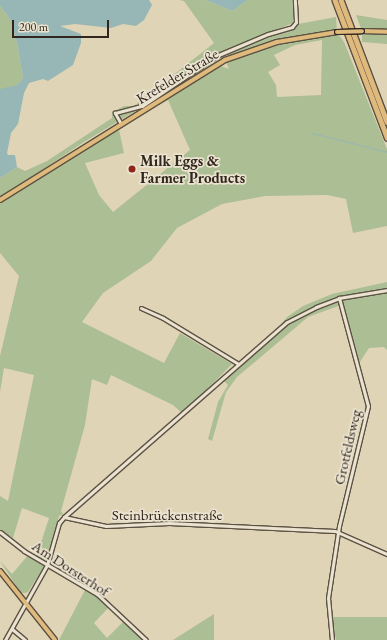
<!DOCTYPE html>
<html>
<head>
<meta charset="utf-8">
<style>
	body { margin:0 }
	#map { position:relative; width:387px; height:640px; overflow:hidden; background:#e0d4b7; font-family:"EB Garamond",serif }
	div>[style] { position:absolute }
	[style*='--x'] { left:calc(var(--x)*1px); top:calc(var(--y)*1px); width:calc(var(--w)*1px); rotate:calc(var(--a)*1deg) }
	.green>* { inset:0; background:#acbe93 }
	.water>* { inset:0; background:#96b7b5 }
	.stream>* { height:1px; margin:-0.5px; padding:0 0.5px; transform-origin:0.5px; border-radius:0.5px; background:#96b7b5 }
	.roads { filter:drop-shadow(1px 0 #5c5244) drop-shadow(-1px 0 #5c5244) drop-shadow(0 1px #5c5244) drop-shadow(0 -1px #5c5244) }
	.minor>* { height:3px; margin:-1.5px; padding:0 1.5px; transform-origin:1.5px; border-radius:1.5px; background:#ebe3d0 }
	.major>* { height:4px; margin:-2px; padding:0 2px; transform-origin:2px; border-radius:2px; background:#e0ba7c }
	.highway>* { height:4.5px; margin:-2.25px; padding:0 2.25px; transform-origin:2.25px; border-radius:2.25px; background:#e0ba7c }
	.bridges { filter:drop-shadow(1px 0 #30261e) drop-shadow(-1px 0 #30261e) drop-shadow(0 1px #30261e) drop-shadow(0 -1px #30261e) }
	.major-bridge>* { height:4px; margin:-2px; padding:0 2px; transform-origin:2px; border-radius:2px; background:#e0ba7c }
	.dots>* { width:11px; height:11px; translate:-50% -50%; box-sizing:border-box; border:2px solid #ebe3d0; border-radius:50% }
	span { translate:-50% -50%; white-space:nowrap; text-align:center; line-height:1.15; -webkit-text-stroke:3.5px #ebe3d0; paint-order:stroke }
	.street-label { font-size:15px; color:#30261e }
	.poi-label { font-size:15px; color:#30261e; font-weight:700 }
	.left { translate:0 -50%; text-align:left }
	.scale { position:absolute; left:12px; top:20px; width:97px; height:18px; box-sizing:border-box; border:2px solid #30261e; border-top:0; padding-left:5px; font-size:12px; line-height:14px; white-space:nowrap; color:#30261e; -webkit-text-stroke:3px #ebe3d0; paint-order:stroke }
</style>
</head>
<body>
<div id="map">
	<div class="green">
		<i style="clip-path:polygon(179px 0,206px 0,232px 11px,248px 0,293px 0,293px 23px,221px 52px,222px 59px,84px 142px,0 198px,0 178px,17px 167px,25px 171px,47px 161px,112px 118px,112px 112px,124px 106px,134px 106px,214px 43px,184px 1px)"></i>
		<i style="clip-path:polygon(0 6px,10px 19px,17px 43px,23px 78px,17px 85px,5px 89px,0 89px)"></i>
		<i style="clip-path:polygon(356px 15px,387px 20px,387px 44px,362px 42px,362px 31px)"></i>
		<i style="clip-path:polygon(evenodd,336px 17px,337px 32px,344px 42px,387px 149px,387px 226px,353px 233px,346px 199px,327px 195px,265px 196px,222px 204px,177px 228px,151px 261px,103px 293px,82px 322px,164px 363px,180px 333px,232px 364px,183px 414px,173px 405px,111px 375px,107px 385px,92px 379px,85px 425px,61px 511px,63px 514px,59px 516px,47px 560px,44px 561px,36px 558px,49px 518px,22px 508px,13px 538px,0 530px,0 496px,8px 501px,34px 375px,4px 368px,0 392px,0 356px,19px 276px,0 253px,0 202px,118px 125px,124px 153px,85px 163px,99px 195px,113px 212px,190px 150px,168px 100px,130px 118px,221px 66px,229px 69px,225px 60px,233px 57px,225px 54px,271px 35px,292px 29px,298px 24px,336px 17px,322px 40px,321px 95px,277px 97px,276px 85px,268px 72px,280px 65px,274px 55px,295px 45px,322px 40px)"></i>
		<i style="clip-path:polygon(387px 282px,387px 350px,384px 347px,369px 348px,358px 365px,341px 305px,308px 317px,237px 377px,226px 392px,212px 441px,208px 439px,218px 402px,228px 385px,222px 379px,273px 334px,287px 317px,303px 306px,332px 294px)"></i>
		<i style="clip-path:polygon(29px 554px,45px 565px,28px 592px,25px 593px,21px 593px,0 561px,12px 574px)"></i>
		<i style="clip-path:polygon(86px 588px,110px 606px,94px 623px,107px 638px,125px 620px,146px 640px,59px 640px)"></i>
		<i style="clip-path:polygon(214px 614px,214px 640px,173px 640px)"></i>
		<i style="clip-path:polygon(331px 617px,387px 617px,387px 640px,336px 640px)"></i>
	</div>
	<div class="water">
		<i style="clip-path:polygon(0 0,149px 0,152px 5px,144px 20px,136px 26px,123px 24px,111px 28px,75px 24px,60px 26px,81px 34px,81px 43px,73px 65px,48px 81px,43px 79px,29px 83px,24px 93px,18px 124px,11px 133px,7px 153px,8px 155px,15px 155px,17px 167px,0 178px,0 89px,17px 85px,23px 78px,17px 43px,10px 19px,0 6px)"></i>
		<i style="clip-path:polygon(206px 0,248px 0,232px 11px)"></i>
	</div>
	<div class="stream">
		<i style="--x:312;--y:133;--w:77;--a:14.2"></i>
	</div>
	<div class="roads">
		<div class="minor">
			<i style="--x:121;--y:124;--w:13;--a:-119"></i>
			<i style="--x:115;--y:113;--w:28;--a:-15"></i>
			<i style="--x:142;--y:106;--w:89;--a:-34"></i>
			<i style="--x:216;--y:56;--w:56;--a:-22.9"></i>
			<i style="--x:268;--y:34;--w:25;--a:-16"></i>
			<i style="--x:292;--y:27;--w:6;--a:-51"></i>
			<i style="--x:296;--y:22;--w:22;--a:-93"></i>
			<i style="--x:141;--y:308;--w:24;--a:24"></i>
			<i style="--x:163;--y:318;--w:87;--a:31.3"></i>
			<i style="--x:64;--y:517;--w:296;--a:-41.2"></i>
			<i style="--x:287;--y:322;--w:33;--a:-27"></i>
			<i style="--x:316;--y:307;--w:25;--a:-21"></i>
			<i style="--x:339;--y:298;--w:49;--a:-9.5"></i>
			<i style="--x:0;--y:532;--w:31;--a:38"></i>
			<i style="--x:24;--y:551;--w:85;--a:30.5"></i>
			<i style="--x:97;--y:594;--w:67;--a:43.2"></i>
			<i style="--x:12;--y:629;--w:17;--a:40"></i>
			<i style="--x:5;--y:640;--w:86;--a:-60.8"></i>
			<i style="--x:47;--y:565;--w:44;--a:-74.1"></i>
			<i style="--x:59;--y:523;--w:8;--a:-50"></i>
			<i style="--x:64;--y:517;--w:43;--a:12.1"></i>
			<i style="--x:106;--y:526;--w:63;--a:-2.7"></i>
			<i style="--x:169;--y:523;--w:166;--a:2.8"></i>
			<i style="--x:335;--y:531;--w:57;--a:23.9"></i>
			<i style="--x:332;--y:640;--w:42;--a:-95.4"></i>
			<i style="--x:328;--y:598;--w:73;--a:-81.3"></i>
			<i style="--x:339;--y:526;--w:123;--a:-76.4"></i>
			<i style="--x:368;--y:406;--w:112;--a:-105"></i>
		</div>
		<div class="major">
			<i style="--x:362;--y:31;--w:25;--a:2"></i>
			<i style="--x:0;--y:200;--w:265;--a:-31.9"></i>
			<i style="--x:225;--y:60;--w:55;--a:-19.1"></i>
			<i style="--x:277;--y:42;--w:61;--a:-9.5"></i>
			<i style="--x:0;--y:571;--w:88;--a:51.4"></i>
		</div>
		<div class="highway">
			<i style="--x:335;--y:0;--w:147;--a:69.2"></i>
			<i style="--x:341;--y:0;--w:130;--a:69.3"></i>
		</div>
	</div>
	<div class="bridges">
		<div class="major-bridge">
			<i style="--x:337;--y:32;--w:25;--a:-2"></i>
		</div>
	</div>
	<div class="dots">
		<i style="left:132px;top:169px;background:#8f2418"></i>
	</div>
	<div class="street-label">
		<span style="left:177px;top:76px;rotate:-31deg">Krefelder Straße</span>
		<span style="left:347px;top:447px;rotate:-77deg">Grotfeldsweg</span>
		<span style="left:167px;top:515px">Steinbrückenstraße</span>
		<span style="left:71px;top:568px;rotate:33deg">Am Dorsterhof</span>
	</div>
	<div class="poi-label">
		<span class="left" style="left:140px;top:169px">Milk Eggs &amp;<br>Farmer Products</span>
	</div>
	<div class="scale">200 m</div>
</div>
</body>
</html>
